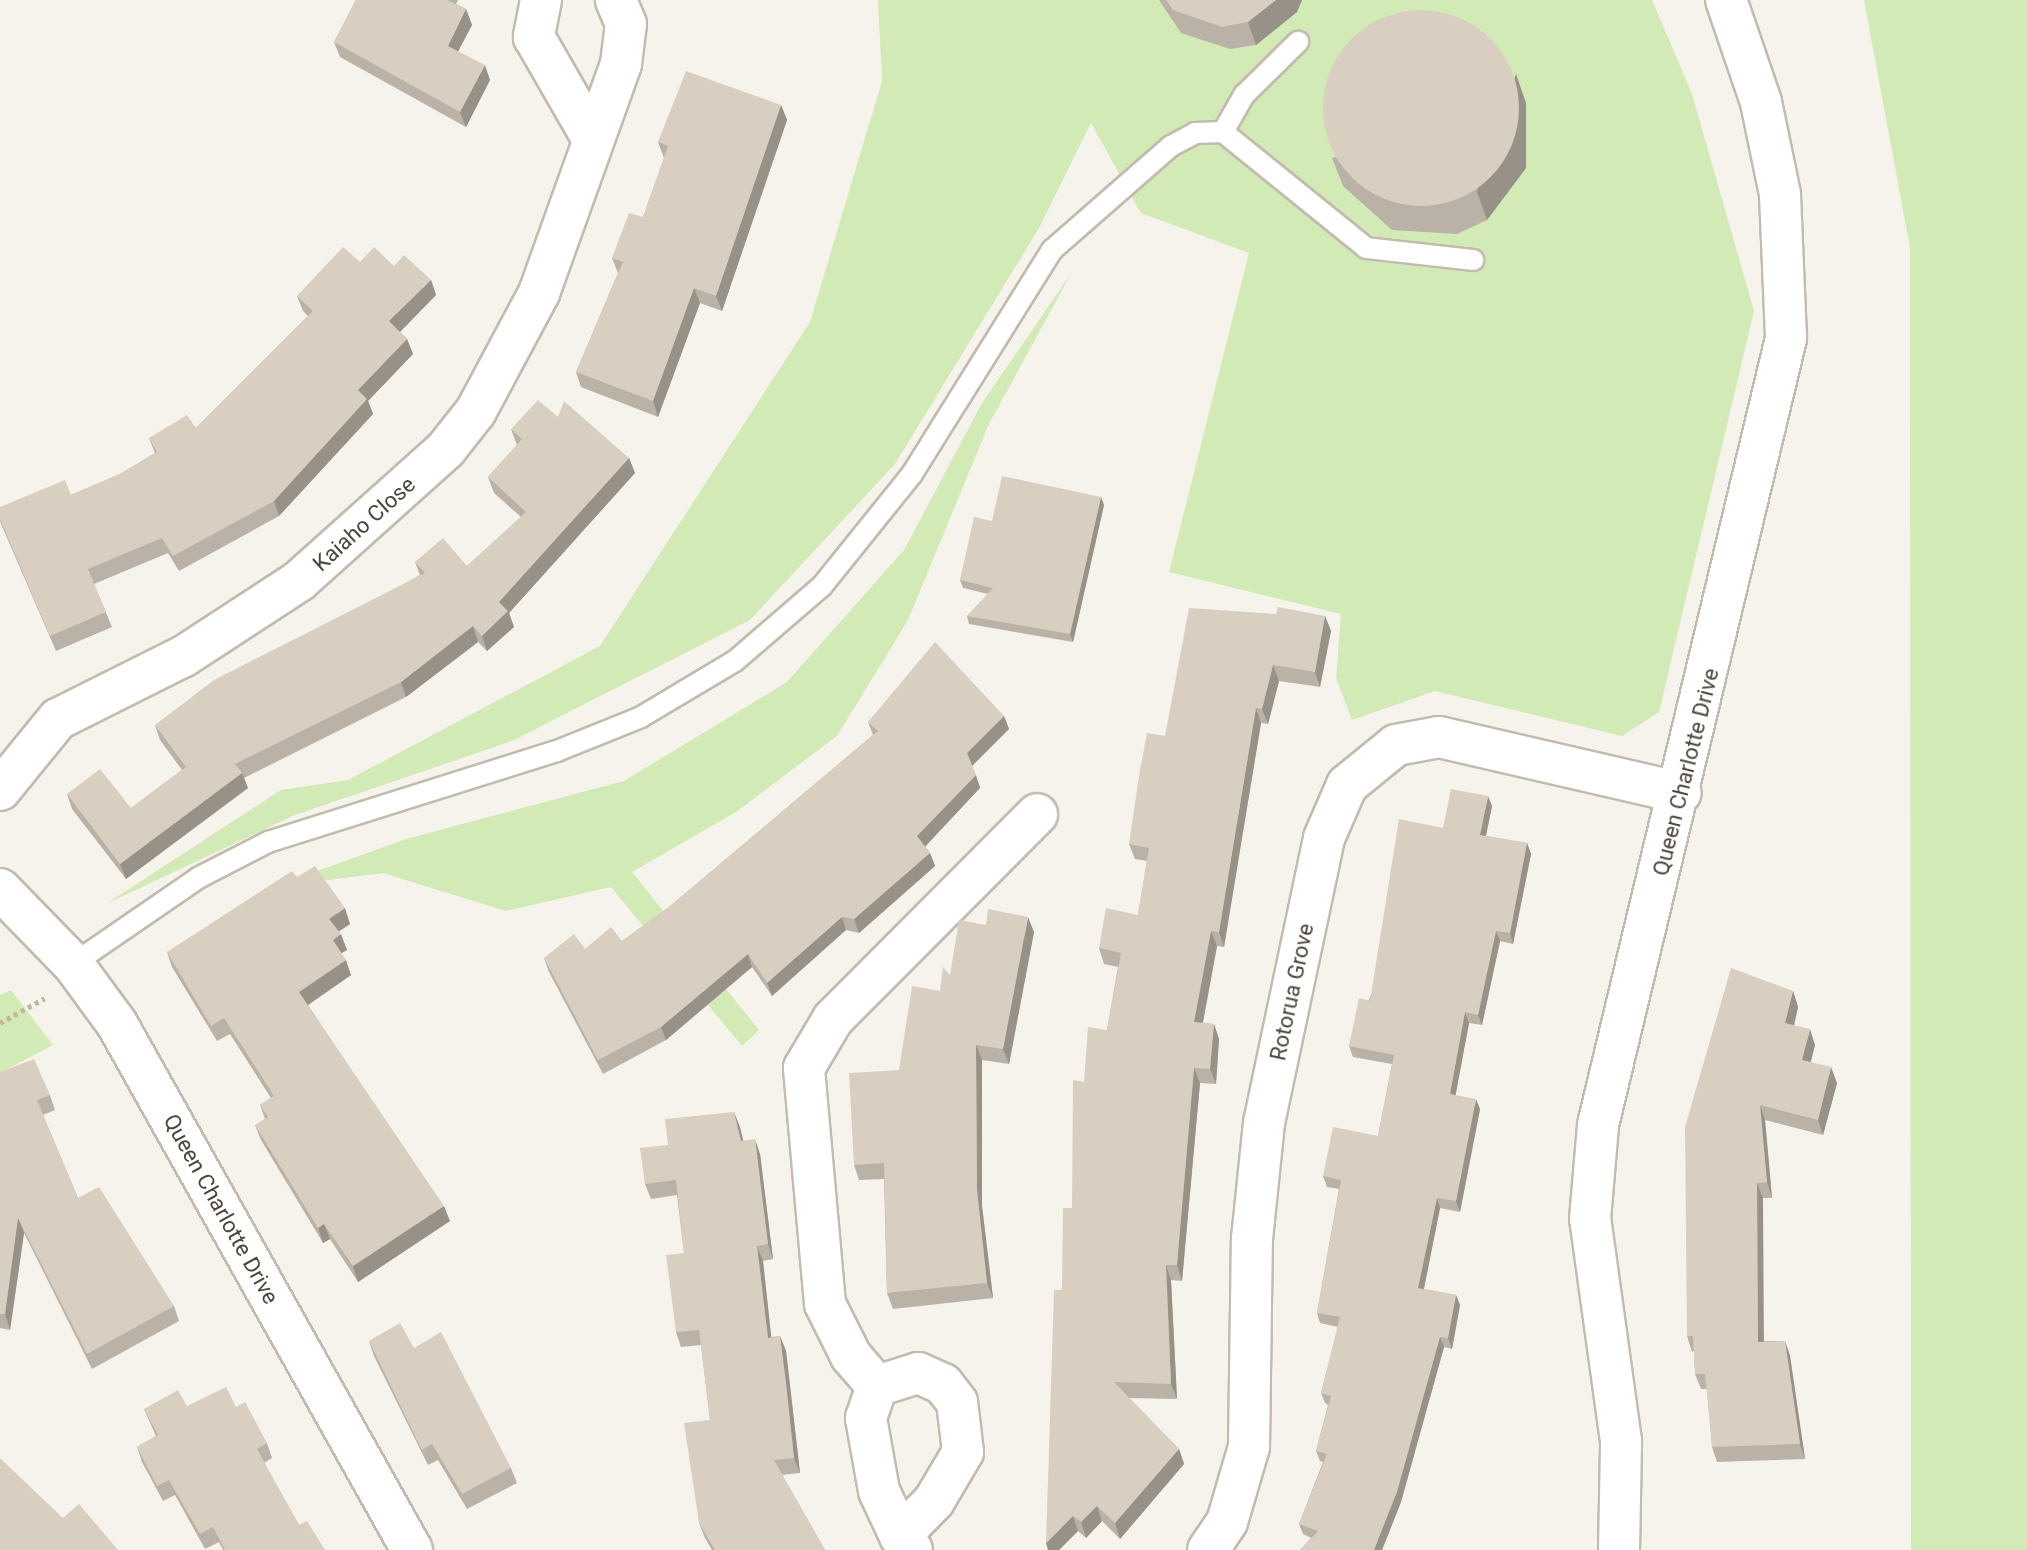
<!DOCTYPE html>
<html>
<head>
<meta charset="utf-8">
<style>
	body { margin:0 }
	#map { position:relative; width:2027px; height:1550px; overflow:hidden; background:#f6f3ec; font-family:Roboto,sans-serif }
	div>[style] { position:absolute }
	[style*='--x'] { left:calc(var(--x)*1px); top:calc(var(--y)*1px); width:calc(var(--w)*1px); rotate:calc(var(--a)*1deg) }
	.green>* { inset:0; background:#d2eab5 }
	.path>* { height:5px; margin-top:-2.5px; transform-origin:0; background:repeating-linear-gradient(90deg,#c4b79f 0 4px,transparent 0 8px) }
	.roads { filter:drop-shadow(2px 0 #c2bbae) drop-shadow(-2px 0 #c2bbae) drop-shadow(0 2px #c2bbae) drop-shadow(0 -2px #c2bbae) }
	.lane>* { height:20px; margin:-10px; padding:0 10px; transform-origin:10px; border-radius:10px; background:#fff }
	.street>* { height:40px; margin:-20px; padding:0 20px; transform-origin:20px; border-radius:20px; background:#fff }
	.wall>* { inset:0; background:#bab2a6 }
	.shaded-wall>* { inset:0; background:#979187 }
	.building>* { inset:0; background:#d8cfc1 }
	.round { border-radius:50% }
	span { translate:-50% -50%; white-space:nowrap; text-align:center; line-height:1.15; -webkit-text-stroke:6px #fff; paint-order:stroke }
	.street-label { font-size:22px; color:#4b4439 }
</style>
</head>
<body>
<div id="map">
	<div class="green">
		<i style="clip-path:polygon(878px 0,1652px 0,1692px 94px,1754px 311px,1659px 712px,1622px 736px,1435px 691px,1352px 720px,1336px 678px,1341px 614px,1169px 572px,1249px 253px,1141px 213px,1091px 123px,1039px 228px,895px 464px,750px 620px,512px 741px,295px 815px,106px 904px,281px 790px,348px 780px,600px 646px,810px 322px,882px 81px)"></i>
		<i style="clip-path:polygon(1864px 0,2027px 0,2027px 1550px,1911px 1550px,1910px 248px)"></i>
		<i style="clip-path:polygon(1072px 272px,989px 424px,908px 620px,837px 736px,736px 812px,632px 872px,759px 1030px,742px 1046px,611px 887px,506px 911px,383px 873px,273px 887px,406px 839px,624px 781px,787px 682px,904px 550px,982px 403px)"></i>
		<i style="clip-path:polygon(11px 990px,53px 1045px,0 1073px,0 995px)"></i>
	</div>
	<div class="path">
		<i style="--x:0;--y:1023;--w:51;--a:-29.1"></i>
	</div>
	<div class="roads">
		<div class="lane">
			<i style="--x:1223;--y:132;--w:184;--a:39"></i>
			<i style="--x:1366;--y:248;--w:108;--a:6.4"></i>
			<i style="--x:73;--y:964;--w:152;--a:-34.5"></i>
			<i style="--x:198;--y:878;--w:79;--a:-27.2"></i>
			<i style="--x:268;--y:842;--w:303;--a:-17.5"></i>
			<i style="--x:557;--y:751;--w:91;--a:-22"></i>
			<i style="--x:641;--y:717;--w:109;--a:-30.8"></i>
			<i style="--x:735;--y:661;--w:115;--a:-40.8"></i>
			<i style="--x:822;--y:586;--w:144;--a:-51.2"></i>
			<i style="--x:912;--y:474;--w:264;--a:-58"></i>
			<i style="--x:1052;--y:250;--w:158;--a:-41.2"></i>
			<i style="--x:1171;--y:146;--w:27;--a:-28"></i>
			<i style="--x:1195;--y:133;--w:28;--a:-2"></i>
			<i style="--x:1223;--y:132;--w:43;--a:-60.4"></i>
			<i style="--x:1244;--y:95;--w:76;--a:-44.5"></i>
		</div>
		<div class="street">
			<i style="--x:541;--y:0;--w:38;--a:101"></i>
			<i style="--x:534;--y:37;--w:116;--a:60.1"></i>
			<i style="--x:0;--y:790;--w:92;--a:-50.8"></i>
			<i style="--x:58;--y:719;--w:141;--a:-26.6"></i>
			<i style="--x:184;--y:656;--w:137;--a:-33.1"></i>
			<i style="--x:299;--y:581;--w:198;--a:-41.9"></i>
			<i style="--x:446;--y:449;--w:48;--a:-51.7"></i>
			<i style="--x:476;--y:411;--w:134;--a:-61.9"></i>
			<i style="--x:539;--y:293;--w:243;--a:-70.3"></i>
			<i style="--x:621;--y:64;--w:40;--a:-82.9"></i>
			<i style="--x:626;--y:24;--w:26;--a:-113"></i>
			<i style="--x:0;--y:889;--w:105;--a:45.8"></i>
			<i style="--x:73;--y:964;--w:74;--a:53.7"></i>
			<i style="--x:117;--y:1024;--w:603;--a:60.71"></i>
			<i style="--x:877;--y:1386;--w:40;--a:-131"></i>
			<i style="--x:851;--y:1356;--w:58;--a:-116.6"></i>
			<i style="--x:825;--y:1304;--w:237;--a:-95.1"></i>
			<i style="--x:804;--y:1068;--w:57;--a:-59.4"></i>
			<i style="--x:833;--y:1019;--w:289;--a:-45.1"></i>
			<i style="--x:900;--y:1536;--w:49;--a:-45.8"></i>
			<i style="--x:934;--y:1501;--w:57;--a:-59.4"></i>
			<i style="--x:963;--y:1452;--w:50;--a:-96.8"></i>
			<i style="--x:957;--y:1402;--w:23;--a:-128"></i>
			<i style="--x:943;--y:1384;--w:27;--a:-156"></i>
			<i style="--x:918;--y:1373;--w:43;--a:162.4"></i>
			<i style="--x:877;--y:1386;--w:34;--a:109"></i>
			<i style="--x:866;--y:1418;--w:74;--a:79.9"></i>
			<i style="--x:879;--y:1491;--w:50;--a:65"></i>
			<i style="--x:900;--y:1536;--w:18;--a:49"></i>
			<i style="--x:1208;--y:1550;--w:34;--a:-56"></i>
			<i style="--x:1227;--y:1522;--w:78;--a:-73.7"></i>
			<i style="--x:1249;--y:1447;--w:208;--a:-89.2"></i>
			<i style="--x:1252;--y:1239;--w:117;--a:-84.1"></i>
			<i style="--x:1264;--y:1123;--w:291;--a:-78.1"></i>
			<i style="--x:1324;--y:838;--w:58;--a:-66.5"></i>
			<i style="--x:1347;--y:785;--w:63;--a:-39.2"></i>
			<i style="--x:1396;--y:745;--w:44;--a:-10.5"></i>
			<i style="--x:1439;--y:737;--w:248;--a:13"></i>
			<i style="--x:1619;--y:1550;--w:109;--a:-88.9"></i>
			<i style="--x:1621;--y:1441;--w:224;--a:-97.9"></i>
			<i style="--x:1590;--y:1219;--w:94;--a:-85.1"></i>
			<i style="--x:1598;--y:1125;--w:809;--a:-76.56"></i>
			<i style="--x:1786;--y:338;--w:144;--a:-92.4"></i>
			<i style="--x:1780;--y:194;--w:94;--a:-101.7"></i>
			<i style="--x:1761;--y:102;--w:108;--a:-108.9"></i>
		</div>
	</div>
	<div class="wall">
		<i style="clip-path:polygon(356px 0,458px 0,456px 4px,466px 9px,472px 25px,458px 51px,490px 80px,466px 127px,340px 57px,334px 42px)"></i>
		<i style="clip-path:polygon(1159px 0,1302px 0,1297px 12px,1256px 45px,1230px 49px,1181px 33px)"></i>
		<i style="clip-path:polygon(1526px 103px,1526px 168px,1487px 220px,1457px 234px,1392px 230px,1343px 186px,1332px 158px)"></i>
		<i style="clip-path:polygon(781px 105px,787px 120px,722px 311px,700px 303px,658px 417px,581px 387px,576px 372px,618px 273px,612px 258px,643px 217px,664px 158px,658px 142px)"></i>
		<i style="clip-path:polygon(360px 262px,394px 266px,431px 280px,436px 295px,400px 332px,407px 339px,413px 354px,368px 401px,373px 414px,279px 516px,179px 571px,168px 553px,94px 584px,112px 627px,56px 651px,1px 524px,0 520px,0 507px,71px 495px,120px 474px,155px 453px,149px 438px,196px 428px,308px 316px,303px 311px,297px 296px)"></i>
		<i style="clip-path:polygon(558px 417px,629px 458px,635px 473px,509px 613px,514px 627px,487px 651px,478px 642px,406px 697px,244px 778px,248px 788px,126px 879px,72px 809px,67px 794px,131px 808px,182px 770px,160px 740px,155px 725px,420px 575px,415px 562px,467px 566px,521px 517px,494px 493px,488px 477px,517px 445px,511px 429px)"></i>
		<i style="clip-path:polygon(1101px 497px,1104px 505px,1073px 642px,969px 624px,967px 616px,988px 594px,963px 588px,960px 580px,992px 521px)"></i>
		<i style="clip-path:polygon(1325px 616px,1331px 631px,1320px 687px,1279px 681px,1268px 724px,1261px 723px,1224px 947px,1217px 946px,1203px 1023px,1214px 1024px,1219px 1039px,1216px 1084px,1200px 1083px,1182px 1281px,1171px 1280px,1177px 1399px,1129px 1398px,1179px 1449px,1184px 1464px,1120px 1539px,1102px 1521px,1086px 1538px,1078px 1531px,1059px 1550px,1062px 1290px,1072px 1208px,1084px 1082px,1107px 1030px,1118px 967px,1104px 964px,1099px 948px,1138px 915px,1147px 861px,1135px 859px,1129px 844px,1165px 736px)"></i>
		<i style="clip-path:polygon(1004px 716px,1009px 729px,972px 766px,980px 788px,925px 846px,930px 853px,935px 866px,859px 933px,846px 930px,772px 996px,752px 967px,666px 1040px,603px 1074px,549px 972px,544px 958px,622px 941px,669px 907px,873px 735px,868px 722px)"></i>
		<i style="clip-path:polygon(1492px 806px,1486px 836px,1527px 843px,1531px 854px,1513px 944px,1500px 941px,1482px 1025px,1469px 1023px,1455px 1095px,1480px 1109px,1460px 1212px,1440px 1208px,1424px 1289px,1456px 1295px,1460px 1305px,1452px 1349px,1444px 1347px,1401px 1502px,1382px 1550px,1300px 1550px,1311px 1538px,1303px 1534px,1299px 1524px,1323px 1462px,1320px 1461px,1316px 1451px,1328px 1405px,1325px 1403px,1321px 1393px,1338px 1327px,1320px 1323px,1317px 1313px,1339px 1189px,1327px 1187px,1323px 1176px,1378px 1136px,1392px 1064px,1353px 1057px,1349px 1046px,1443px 828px)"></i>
		<i style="clip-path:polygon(297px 877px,350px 924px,339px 931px,347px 950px,341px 953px,351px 975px,308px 1005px,450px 1221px,358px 1282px,330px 1239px,323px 1243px,261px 1140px,255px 1125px,265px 1119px,260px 1105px,271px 1098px,230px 1034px,217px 1041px,172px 967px,167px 952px)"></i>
		<i style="clip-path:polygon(1034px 932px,1009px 1064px,982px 1060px,982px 1206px,993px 1298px,893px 1309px,887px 1293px,884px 1179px,859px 1180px,854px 1165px,899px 1070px,940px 991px)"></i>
		<i style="clip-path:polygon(1793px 991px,1798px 1007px,1794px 1025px,1815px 1045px,1811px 1062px,1837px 1083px,1823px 1135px,1765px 1120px,1772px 1198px,1763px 1198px,1763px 1341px,1785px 1341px,1790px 1356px,1805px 1459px,1717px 1462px,1712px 1447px,1707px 1389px,1701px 1389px,1695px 1374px,1694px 1351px,1692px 1352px,1687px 1336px)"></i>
		<i style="clip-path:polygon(0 1072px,50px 1095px,55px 1110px,43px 1115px,78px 1198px,174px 1306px,179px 1321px,92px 1369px,24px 1233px,10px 1330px,0 1328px)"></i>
		<i style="clip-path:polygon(734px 1112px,743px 1141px,760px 1154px,773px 1259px,763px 1261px,771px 1337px,780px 1336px,786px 1351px,800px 1473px,782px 1475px,825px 1550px,712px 1550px,705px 1538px,699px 1523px,710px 1420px,701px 1345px,681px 1347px,676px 1332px,684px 1253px,677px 1195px,651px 1199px,645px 1184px,668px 1145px)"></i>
		<i style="clip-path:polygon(369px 1341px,414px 1348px,511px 1468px,517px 1483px,467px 1509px,438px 1460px,428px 1465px,374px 1356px)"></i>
		<i style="clip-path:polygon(187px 1406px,236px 1407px,267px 1443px,272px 1458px,264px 1463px,299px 1525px,325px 1550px,223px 1550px,219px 1542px,205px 1549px,175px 1495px,163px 1501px,142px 1462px,137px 1447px,156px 1436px,144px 1409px)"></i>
	</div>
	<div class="shaded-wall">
		<i style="clip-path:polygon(1276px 0,1302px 0,1297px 12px,1256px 45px,1248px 22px)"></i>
		<i style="clip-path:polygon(466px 9px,472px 25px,453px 61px,448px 46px)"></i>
		<i style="clip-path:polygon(485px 65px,490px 80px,466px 127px,460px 112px)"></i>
		<i style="clip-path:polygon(1516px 74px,1526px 103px,1526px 168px,1487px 220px,1477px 192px)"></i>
		<i style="clip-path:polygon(781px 105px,787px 120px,722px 311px,716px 296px)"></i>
		<i style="clip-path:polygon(431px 280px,436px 295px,395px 337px,389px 321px)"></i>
		<i style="clip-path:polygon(694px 288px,700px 303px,658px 417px,653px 401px)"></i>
		<i style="clip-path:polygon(407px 339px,413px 354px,368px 401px,373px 414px,279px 516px,274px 501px,358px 390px)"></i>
		<i style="clip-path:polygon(629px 458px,635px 473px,509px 613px,514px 627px,487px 651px,482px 636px,499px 602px)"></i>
		<i style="clip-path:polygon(1101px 497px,1104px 505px,1073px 642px,1070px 634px)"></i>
		<i style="clip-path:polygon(1325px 616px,1331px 631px,1320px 687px,1315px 672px)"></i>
		<i style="clip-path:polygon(473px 626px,478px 642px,406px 697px,401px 682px)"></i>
		<i style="clip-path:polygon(1273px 665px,1279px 681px,1268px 724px,1262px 709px)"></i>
		<i style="clip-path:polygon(1256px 708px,1261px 723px,1224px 947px,1219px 932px)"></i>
		<i style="clip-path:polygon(1004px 716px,1009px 729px,972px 766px,967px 753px)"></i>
		<i style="clip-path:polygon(242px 773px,248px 788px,126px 879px,120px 864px)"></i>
		<i style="clip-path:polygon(976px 775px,980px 788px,922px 850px,917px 836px)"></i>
		<i style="clip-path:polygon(1488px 796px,1492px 806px,1484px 845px,1480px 835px)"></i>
		<i style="clip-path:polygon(1527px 843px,1531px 854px,1513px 944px,1510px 933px)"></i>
		<i style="clip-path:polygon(930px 853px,935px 866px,859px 933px,854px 919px)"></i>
		<i style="clip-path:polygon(345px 908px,350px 924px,335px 934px,329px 919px)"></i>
		<i style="clip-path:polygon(842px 917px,846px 930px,772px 996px,767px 983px)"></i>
		<i style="clip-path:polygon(1028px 917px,1034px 932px,1009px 1064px,1003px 1049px)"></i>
		<i style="clip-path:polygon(1211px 931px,1217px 946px,1200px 1037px,1194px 1022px)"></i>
		<i style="clip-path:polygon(1496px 931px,1500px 941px,1482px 1025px,1478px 1015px)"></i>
		<i style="clip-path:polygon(341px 934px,347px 950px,338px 955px,333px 940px)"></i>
		<i style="clip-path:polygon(748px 954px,752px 967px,666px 1040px,661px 1027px)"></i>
		<i style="clip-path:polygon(346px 960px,351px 975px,305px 1007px,299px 992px)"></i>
		<i style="clip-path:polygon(1793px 991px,1798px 1007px,1791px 1039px,1785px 1023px)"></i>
		<i style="clip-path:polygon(1465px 1012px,1469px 1023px,1454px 1104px,1450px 1094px)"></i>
		<i style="clip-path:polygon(1214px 1024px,1219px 1039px,1216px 1084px,1210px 1069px)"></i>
		<i style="clip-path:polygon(1810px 1029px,1815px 1045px,1807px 1075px,1802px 1060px)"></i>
		<i style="clip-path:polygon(976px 1045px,982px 1060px,982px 1206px,993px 1298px,987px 1283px,977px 1190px)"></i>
		<i style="clip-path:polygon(1831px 1067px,1837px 1083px,1823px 1135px,1818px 1120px)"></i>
		<i style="clip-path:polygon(1194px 1068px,1200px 1083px,1182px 1281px,1177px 1265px)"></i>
		<i style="clip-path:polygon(1476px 1099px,1480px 1109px,1460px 1212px,1456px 1201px)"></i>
		<i style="clip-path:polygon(1760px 1105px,1765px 1120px,1772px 1198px,1767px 1182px)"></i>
		<i style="clip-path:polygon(734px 1112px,740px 1127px,747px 1156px,741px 1141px)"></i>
		<i style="clip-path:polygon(755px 1139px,760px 1154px,773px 1259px,768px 1244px)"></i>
		<i style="clip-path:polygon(1757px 1183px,1763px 1198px,1764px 1357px,1758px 1342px)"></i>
		<i style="clip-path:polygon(1437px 1198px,1440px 1208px,1422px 1298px,1418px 1288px)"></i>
		<i style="clip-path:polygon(444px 1206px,450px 1221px,358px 1282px,353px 1266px)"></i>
		<i style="clip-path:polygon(18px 1218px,24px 1233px,10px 1330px,5px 1314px)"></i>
		<i style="clip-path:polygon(324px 1224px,330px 1239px,323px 1243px,318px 1228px)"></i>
		<i style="clip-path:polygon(757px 1246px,763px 1261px,773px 1353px,768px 1338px)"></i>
		<i style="clip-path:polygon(1166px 1265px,1171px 1280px,1177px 1399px,1171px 1384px)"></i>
		<i style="clip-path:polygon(1456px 1295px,1460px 1305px,1452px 1349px,1448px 1338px)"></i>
		<i style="clip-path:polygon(780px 1336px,786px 1351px,800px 1473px,794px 1458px)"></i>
		<i style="clip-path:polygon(1440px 1337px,1444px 1347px,1401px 1502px,1382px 1550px,1374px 1550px)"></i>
		<i style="clip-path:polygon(1785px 1341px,1790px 1356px,1805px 1459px,1800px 1444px)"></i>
		<i style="clip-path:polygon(1179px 1449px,1184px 1464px,1120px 1539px,1115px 1523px)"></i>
		<i style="clip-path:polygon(1097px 1506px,1102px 1521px,1086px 1538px,1081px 1522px)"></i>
		<i style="clip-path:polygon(1073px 1516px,1078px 1531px,1059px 1550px,1048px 1550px,1046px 1543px)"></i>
	</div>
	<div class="building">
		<i style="clip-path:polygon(356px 0,447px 0,466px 9px,448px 46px,485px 65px,460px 112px,334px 42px)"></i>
		<i style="clip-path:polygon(1166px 0,1276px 0,1248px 22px,1222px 27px,1173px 10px)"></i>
		<i class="round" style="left:1323px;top:10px;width:196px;height:196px"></i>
		<i style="clip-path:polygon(686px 71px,781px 105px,716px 296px,694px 288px,653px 401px,576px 372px,623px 262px,612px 258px,629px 213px,643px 217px,668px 146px,658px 142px)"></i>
		<i style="clip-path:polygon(343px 247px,360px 262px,374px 247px,394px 266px,404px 255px,431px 280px,389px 321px,407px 339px,358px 390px,367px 399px,274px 501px,173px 556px,162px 538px,88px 569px,106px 612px,50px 636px,0 519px,0 507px,65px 480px,71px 495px,120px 474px,157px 452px,149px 438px,187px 415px,196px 428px,313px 311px,297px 296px)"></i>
		<i style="clip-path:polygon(538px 400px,558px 417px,564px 401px,629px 458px,499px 602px,508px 611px,482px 636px,473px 626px,401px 682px,235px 764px,242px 773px,120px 864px,67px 794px,100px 769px,131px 808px,186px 767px,155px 725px,214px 680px,425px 573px,415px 562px,443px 538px,467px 566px,526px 512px,488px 477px,522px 439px,511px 429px)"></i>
		<i style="clip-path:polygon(1002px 476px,1101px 497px,1070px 634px,967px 616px,993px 588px,960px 580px,974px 517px,992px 521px)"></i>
		<i style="clip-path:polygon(1278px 607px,1325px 616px,1315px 672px,1273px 665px,1262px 709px,1256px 708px,1219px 932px,1211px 931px,1194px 1022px,1214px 1024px,1210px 1069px,1194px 1068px,1177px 1265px,1166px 1265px,1171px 1384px,1114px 1382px,1179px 1449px,1115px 1523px,1097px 1506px,1081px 1522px,1073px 1516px,1046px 1543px,1054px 1290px,1062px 1290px,1063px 1208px,1072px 1208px,1073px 1080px,1084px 1082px,1088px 1027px,1107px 1030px,1121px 953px,1099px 948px,1106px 908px,1138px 915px,1149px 848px,1129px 844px,1140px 770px,1147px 733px,1165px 736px,1189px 608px,1276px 614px)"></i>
		<i style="clip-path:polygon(935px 642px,1004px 716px,967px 753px,976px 775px,917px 836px,930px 853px,854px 919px,842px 917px,767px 983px,748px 954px,661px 1027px,598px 1060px,544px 958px,574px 934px,585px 949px,611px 927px,622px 941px,669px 907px,878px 731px,868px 722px)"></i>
		<i style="clip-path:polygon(1451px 789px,1488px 796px,1480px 835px,1527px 843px,1510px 933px,1496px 931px,1478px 1015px,1465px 1012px,1450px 1094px,1476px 1099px,1456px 1201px,1437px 1198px,1418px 1288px,1456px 1295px,1448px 1338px,1440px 1337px,1397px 1492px,1374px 1550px,1300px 1550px,1318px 1531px,1299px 1524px,1327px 1454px,1316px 1451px,1331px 1396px,1321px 1393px,1340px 1317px,1317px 1313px,1341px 1180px,1323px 1176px,1333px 1127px,1378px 1136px,1394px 1055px,1349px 1046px,1359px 998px,1370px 1001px,1399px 819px,1443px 828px)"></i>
		<i style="clip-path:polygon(315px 866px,345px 908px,329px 919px,341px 934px,333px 940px,346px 960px,299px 992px,444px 1206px,353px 1266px,324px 1224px,318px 1228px,255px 1125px,268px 1117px,260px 1105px,274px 1096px,224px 1018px,211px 1026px,167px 952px,292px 871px,297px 877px)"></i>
		<i style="clip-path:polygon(988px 909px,1028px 917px,1003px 1049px,976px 1045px,977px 1190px,987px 1283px,887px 1293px,884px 1163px,854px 1165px,849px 1073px,899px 1070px,912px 986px,940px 991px,943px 967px,950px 975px,959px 920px,986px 925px)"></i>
		<i style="clip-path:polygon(1731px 968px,1793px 991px,1785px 1023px,1810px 1029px,1802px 1060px,1831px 1067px,1818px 1120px,1760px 1105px,1767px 1182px,1757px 1183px,1758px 1342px,1785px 1341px,1800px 1444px,1712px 1447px,1705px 1374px,1695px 1374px,1693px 1336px,1687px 1336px,1685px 1127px)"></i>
		<i style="clip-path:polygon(34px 1059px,50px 1095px,37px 1100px,78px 1198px,99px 1187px,174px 1306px,87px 1354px,18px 1218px,5px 1314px,0 1314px,0 1072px)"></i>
		<i style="clip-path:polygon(734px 1112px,741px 1141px,755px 1139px,768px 1244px,757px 1246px,768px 1338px,780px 1336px,786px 1382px,794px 1458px,774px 1460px,825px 1550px,715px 1550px,699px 1523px,684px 1423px,710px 1420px,699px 1330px,676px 1332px,666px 1255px,684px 1253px,676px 1180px,645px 1184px,640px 1148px,668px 1145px,665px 1119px)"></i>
		<i style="clip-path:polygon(400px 1323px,414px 1348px,441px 1332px,511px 1468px,462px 1494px,432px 1444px,422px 1450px,369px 1341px)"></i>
		<i style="clip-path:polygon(226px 1387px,236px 1407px,245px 1402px,267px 1443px,257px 1449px,299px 1525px,307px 1521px,325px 1550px,225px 1550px,213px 1527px,200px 1534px,169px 1480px,157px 1486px,137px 1447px,158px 1435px,144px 1409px,178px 1390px,187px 1406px)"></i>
		<i style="clip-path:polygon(0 1458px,63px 1518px,79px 1504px,118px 1550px,0 1550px)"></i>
	</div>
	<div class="street-label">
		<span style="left:364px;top:524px;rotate:-42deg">Kaiaho Close</span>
		<span style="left:1686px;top:772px;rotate:-76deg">Queen Charlotte Drive</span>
		<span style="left:1292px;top:992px;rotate:-78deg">Rotorua Grove</span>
		<span style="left:221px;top:1209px;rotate:61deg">Queen Charlotte Drive</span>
	</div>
</div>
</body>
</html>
